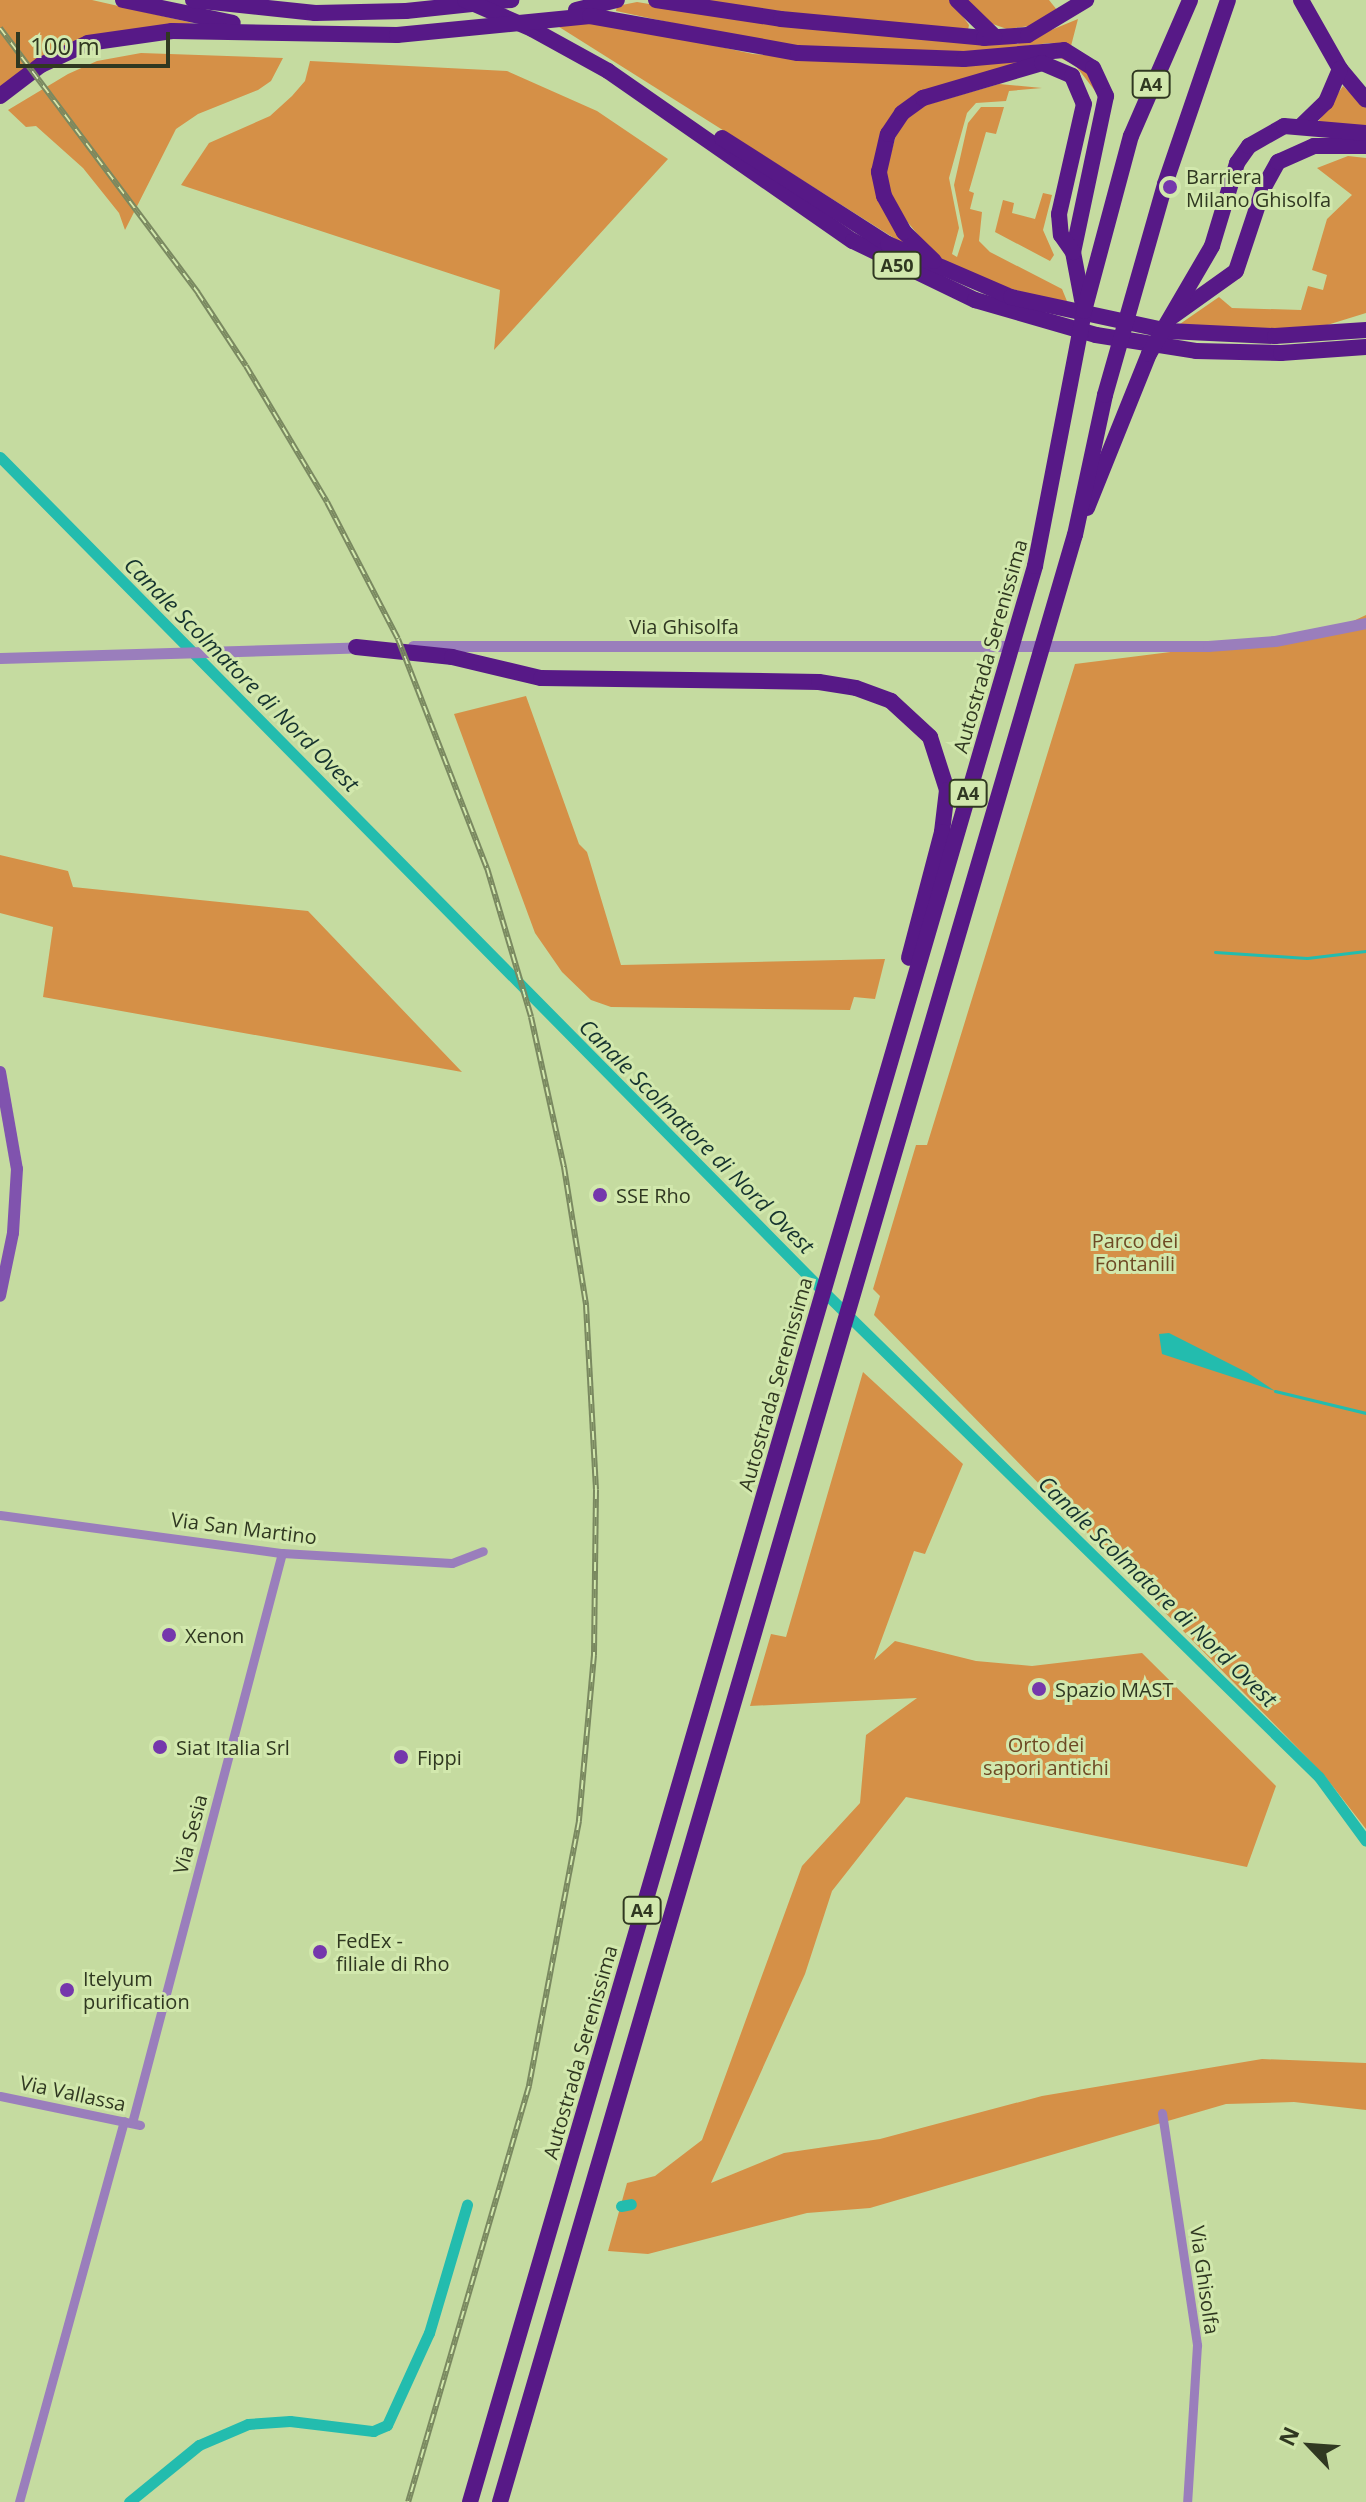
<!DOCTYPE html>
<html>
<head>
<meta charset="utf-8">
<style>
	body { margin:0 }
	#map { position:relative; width:1366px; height:2502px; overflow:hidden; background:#c5dba0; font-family:"Open Sans",sans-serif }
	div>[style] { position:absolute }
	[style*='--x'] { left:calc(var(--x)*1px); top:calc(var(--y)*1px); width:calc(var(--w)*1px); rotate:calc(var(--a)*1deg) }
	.green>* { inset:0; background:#d59047 }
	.water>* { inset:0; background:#23bcae }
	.stream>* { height:3px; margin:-1.5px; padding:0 1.5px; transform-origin:1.5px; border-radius:1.5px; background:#23bcae }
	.canal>* { height:11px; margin:-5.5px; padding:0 5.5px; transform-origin:5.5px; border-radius:5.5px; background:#23bcae }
	.minor>* { height:9px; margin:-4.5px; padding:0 4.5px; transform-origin:4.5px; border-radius:4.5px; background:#9a7ebc }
	.tertiary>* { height:11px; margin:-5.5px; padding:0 5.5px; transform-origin:5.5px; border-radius:5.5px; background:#9a7ebc }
	.secondary>* { height:12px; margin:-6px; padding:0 6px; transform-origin:6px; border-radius:6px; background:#8053ae }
	.motorway>* { height:16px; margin:-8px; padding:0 8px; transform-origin:8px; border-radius:8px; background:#571987 }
	.rail>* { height:6px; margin-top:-3px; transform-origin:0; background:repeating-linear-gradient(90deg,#d2e8ad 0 9px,#7a8960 0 18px); box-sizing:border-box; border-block:2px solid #7a8960 }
	.dots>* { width:22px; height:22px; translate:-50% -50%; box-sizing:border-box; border:4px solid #d2e8ad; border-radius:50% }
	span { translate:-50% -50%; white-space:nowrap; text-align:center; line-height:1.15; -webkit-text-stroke:6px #d2e8ad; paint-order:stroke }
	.shield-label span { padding:2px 6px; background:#d2e8ad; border:2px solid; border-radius:6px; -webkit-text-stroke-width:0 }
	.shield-label { font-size:18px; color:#303821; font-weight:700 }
	.poi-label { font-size:20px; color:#303821 }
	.left { translate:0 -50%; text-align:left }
	.street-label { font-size:20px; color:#303821 }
	.park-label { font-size:20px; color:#6e4a24 }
	.water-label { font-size:22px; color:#16332f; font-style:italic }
	.north { position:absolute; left:1270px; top:2406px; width:80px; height:80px; -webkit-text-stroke:6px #d2e8ad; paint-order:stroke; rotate:295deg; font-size:22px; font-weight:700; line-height:32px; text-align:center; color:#303821 }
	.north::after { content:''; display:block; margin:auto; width:28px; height:36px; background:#303821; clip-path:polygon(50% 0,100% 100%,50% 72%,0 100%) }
	.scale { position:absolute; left:16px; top:32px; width:154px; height:36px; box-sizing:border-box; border:4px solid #303821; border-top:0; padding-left:10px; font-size:24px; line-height:28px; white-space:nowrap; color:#303821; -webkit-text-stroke:6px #d2e8ad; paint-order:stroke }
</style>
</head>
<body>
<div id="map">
	<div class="green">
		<i style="clip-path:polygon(0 0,92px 0,193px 23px,127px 30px,0 89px)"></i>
		<i style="clip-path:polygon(688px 0,951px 0,969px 25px,968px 30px,886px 24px)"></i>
		<i style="clip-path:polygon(963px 0,1049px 0,1057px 10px,1030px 26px,1007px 29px,987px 22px)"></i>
		<i style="clip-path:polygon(637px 2px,735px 18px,1017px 44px,1078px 19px,1071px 46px,1049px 43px,972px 53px,781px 46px,616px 11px,617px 6px)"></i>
		<i style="clip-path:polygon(577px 22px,625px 26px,753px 54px,808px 58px,1061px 54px,1088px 71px,1096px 92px,1075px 65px,1058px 57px,935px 89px,876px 150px,905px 245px,556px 25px)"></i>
		<i style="clip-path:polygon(141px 53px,283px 58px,271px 81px,258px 90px,198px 114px,176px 129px,125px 230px,119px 213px,83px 168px,36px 126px,26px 127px,8px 110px,68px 74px,97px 61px)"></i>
		<i style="clip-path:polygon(310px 61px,507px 71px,597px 111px,668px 159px,494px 350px,500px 290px,181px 185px,209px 143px,270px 116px,292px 96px,305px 81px)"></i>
		<i style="clip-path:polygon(999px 84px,1042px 88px,1009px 91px,1006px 101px,976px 103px,967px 113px,949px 178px,959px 228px,952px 254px,957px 257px,964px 236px,954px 185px,968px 123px,981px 107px,1004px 107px,996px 134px,986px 132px,969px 191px,974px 193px,970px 209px,982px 212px,979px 241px,990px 252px,1062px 289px,1069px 306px,972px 277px,933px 253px,896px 208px,885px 174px,898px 128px,919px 107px)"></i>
		<i style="clip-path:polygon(1343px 86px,1366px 108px,1366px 128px,1318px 122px)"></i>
		<i style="clip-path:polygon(1348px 156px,1366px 158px,1366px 313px,1311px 330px,1177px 326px,1219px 297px,1232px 308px,1301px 310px,1308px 286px,1323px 290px,1327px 275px,1312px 270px,1327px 219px,1352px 195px,1317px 168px)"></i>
		<i style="clip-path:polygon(1043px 193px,1052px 195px,1043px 230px,1054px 255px,1050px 261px,995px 232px,1003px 200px,1014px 203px,1012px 213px,1035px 219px)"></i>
		<i style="clip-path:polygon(1366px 615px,1366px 1829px,1324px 1775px,874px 1315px,880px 1296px,873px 1289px,916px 1145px,927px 1145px,1075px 664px,1330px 632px)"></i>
		<i style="clip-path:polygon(526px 696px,579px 844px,587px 852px,621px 965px,885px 959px,875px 999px,854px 997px,850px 1010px,611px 1007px,591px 1000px,562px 972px,535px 933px,454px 714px)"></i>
		<i style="clip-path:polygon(0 855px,68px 871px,73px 887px,308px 911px,462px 1072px,43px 997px,53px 927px,0 913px)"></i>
		<i style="clip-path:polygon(863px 1372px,963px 1464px,925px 1554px,914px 1551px,874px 1660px,895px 1641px,976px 1661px,1032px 1666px,1142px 1653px,1276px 1786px,1247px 1867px,906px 1797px,832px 1891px,805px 1974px,711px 2183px,784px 2153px,880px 2139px,1042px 2096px,1262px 2059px,1366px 2063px,1366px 2110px,1294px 2102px,1226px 2104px,870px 2208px,807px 2213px,648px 2254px,608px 2251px,627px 2183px,655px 2176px,702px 2140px,802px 1866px,860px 1803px,866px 1735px,917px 1698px,750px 1706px,771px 1634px,786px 1637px)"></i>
	</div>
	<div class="water">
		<i style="clip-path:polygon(1169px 1333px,1248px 1373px,1275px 1391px,1162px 1354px,1159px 1334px)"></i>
	</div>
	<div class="stream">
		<i style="--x:1215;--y:952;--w:92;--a:3.7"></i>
		<i style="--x:1307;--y:958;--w:59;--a:-6.8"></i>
		<i style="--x:1275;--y:1391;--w:94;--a:13.6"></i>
	</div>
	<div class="canal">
		<i style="--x:0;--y:457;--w:1165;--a:45.38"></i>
		<i style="--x:818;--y:1286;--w:701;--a:44.42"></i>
		<i style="--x:1319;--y:1777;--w:79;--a:53.7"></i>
		<i style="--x:621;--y:2206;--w:10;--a:-11"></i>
		<i style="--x:129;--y:2502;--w:90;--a:-39.2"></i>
		<i style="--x:199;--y:2445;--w:53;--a:-23.2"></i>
		<i style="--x:248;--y:2424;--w:42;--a:-4.1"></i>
		<i style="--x:290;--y:2421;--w:84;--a:6.9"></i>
		<i style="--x:373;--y:2431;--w:15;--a:-23"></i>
		<i style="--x:387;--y:2425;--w:101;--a:-65.5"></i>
		<i style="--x:429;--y:2333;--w:134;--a:-73.5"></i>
	</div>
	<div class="minor">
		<i style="--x:0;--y:1515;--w:285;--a:7.7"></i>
		<i style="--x:282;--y:1553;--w:170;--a:3.4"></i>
		<i style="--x:452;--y:1563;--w:33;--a:-21"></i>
		<i style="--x:0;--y:2096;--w:143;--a:11.7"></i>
		<i style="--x:1162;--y:2113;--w:235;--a:81.4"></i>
		<i style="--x:1197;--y:2345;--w:157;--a:93.6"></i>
		<i style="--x:132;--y:2123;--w:589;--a:-75.26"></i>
		<i style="--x:19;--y:2502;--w:395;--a:-74.6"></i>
	</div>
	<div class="tertiary">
		<i style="--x:413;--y:646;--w:795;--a:0"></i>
		<i style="--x:1208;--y:646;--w:67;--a:-4.3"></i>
		<i style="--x:1275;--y:641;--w:93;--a:-11.2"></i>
		<i style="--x:0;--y:658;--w:364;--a:-1.7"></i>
	</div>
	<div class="secondary">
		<i style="--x:0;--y:1072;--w:98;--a:80.1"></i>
		<i style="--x:17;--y:1169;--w:64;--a:93.6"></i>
		<i style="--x:13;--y:1233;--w:64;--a:101.7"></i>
	</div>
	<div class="motorway">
		<i style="--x:123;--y:0;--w:112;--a:11.8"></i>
		<i style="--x:193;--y:0;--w:123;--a:6.1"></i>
		<i style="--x:315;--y:13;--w:91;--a:-1.3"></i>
		<i style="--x:406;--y:11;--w:106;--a:-6"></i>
		<i style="--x:465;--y:0;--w:73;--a:23.4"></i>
		<i style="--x:532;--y:29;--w:87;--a:28.9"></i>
		<i style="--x:608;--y:71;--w:298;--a:34.8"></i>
		<i style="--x:853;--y:241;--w:136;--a:25.8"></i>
		<i style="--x:975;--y:300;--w:126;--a:16.1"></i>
		<i style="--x:1096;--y:335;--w:101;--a:9.1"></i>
		<i style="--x:1196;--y:351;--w:85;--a:1.3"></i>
		<i style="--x:1281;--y:353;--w:85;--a:-4"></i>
		<i style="--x:656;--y:0;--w:126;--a:8.6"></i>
		<i style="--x:781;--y:19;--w:204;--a:5.3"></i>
		<i style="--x:984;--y:38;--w:44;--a:-3.9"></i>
		<i style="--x:1028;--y:35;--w:68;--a:-31.1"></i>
		<i style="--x:957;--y:0;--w:52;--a:44.2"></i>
		<i style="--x:1301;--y:0;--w:79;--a:60.5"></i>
		<i style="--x:1340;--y:69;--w:40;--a:50"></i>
		<i style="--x:576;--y:10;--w:42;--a:-13.7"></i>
		<i style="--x:0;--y:96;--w:51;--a:-37.1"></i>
		<i style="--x:41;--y:65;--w:52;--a:-25.1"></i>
		<i style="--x:88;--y:43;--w:85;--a:-8.1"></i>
		<i style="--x:172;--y:31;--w:225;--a:1"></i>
		<i style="--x:397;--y:35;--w:194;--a:-5.6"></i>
		<i style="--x:590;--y:16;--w:211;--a:10.1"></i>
		<i style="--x:798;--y:53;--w:166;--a:2.1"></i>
		<i style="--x:964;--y:59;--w:100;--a:-5.1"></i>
		<i style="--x:1064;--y:50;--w:34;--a:32"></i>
		<i style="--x:1093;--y:68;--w:31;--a:65"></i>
		<i style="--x:1106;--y:96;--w:159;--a:101.9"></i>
		<i style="--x:1073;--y:252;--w:54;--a:79.3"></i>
		<i style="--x:1302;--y:125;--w:33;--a:-44"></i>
		<i style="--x:1326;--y:102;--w:36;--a:-67"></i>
		<i style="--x:722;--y:138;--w:197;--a:32.6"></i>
		<i style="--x:888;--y:244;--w:134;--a:23.3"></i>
		<i style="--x:1011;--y:297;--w:161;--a:12.2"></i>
		<i style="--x:1168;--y:331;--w:107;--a:2.7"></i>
		<i style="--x:1275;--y:336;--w:91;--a:-3.8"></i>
		<i style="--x:934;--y:261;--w:42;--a:-136"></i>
		<i style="--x:904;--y:232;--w:41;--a:-119.1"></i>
		<i style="--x:884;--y:196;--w:25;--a:-102"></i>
		<i style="--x:879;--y:172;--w:39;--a:-77"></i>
		<i style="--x:888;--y:134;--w:25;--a:-56"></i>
		<i style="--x:902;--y:113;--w:26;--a:-36"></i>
		<i style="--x:923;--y:98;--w:124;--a:-16.4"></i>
		<i style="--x:1042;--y:63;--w:33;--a:23"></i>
		<i style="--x:1072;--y:76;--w:30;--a:67"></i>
		<i style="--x:1084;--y:104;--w:113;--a:102.8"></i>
		<i style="--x:1059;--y:214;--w:21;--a:85"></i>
		<i style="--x:1061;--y:235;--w:21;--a:55"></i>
		<i style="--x:1173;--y:316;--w:77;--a:-35.5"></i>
		<i style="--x:1236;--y:271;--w:89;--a:-71.6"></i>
		<i style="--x:1264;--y:187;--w:29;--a:-61"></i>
		<i style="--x:1278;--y:162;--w:39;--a:-24"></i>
		<i style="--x:1314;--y:146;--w:52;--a:0"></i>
		<i style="--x:1087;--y:508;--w:166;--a:-68.1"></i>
		<i style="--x:1149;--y:354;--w:125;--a:-59.7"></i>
		<i style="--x:1212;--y:246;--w:87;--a:-73.2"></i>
		<i style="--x:1237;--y:163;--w:21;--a:-55"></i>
		<i style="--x:1249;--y:146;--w:40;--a:-29.7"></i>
		<i style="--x:1284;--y:126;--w:82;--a:4.9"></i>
		<i style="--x:356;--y:647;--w:97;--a:5.9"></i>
		<i style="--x:452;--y:657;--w:91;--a:13.3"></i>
		<i style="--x:541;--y:678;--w:278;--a:0.8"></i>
		<i style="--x:819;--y:682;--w:37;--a:9"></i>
		<i style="--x:856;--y:688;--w:37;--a:20"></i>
		<i style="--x:891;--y:701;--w:53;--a:42.7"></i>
		<i style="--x:930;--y:737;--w:56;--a:72.2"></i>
		<i style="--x:947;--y:790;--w:42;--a:96.8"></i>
		<i style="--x:942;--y:832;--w:130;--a:104.7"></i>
		<i style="--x:470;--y:2502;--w:2017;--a:-73.73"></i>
		<i style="--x:1035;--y:566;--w:260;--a:-79.1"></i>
		<i style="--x:1084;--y:311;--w:181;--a:-75"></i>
		<i style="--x:1131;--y:136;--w:148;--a:-66.5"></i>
		<i style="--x:500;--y:2502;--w:2049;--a:-73.71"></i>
		<i style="--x:1075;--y:535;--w:143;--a:-77.9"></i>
		<i style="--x:1105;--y:395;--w:219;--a:-74.1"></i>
		<i style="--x:1165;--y:184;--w:194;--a:-71.1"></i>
	</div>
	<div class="rail">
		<i style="--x:0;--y:28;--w:331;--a:53.2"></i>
		<i style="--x:198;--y:293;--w:87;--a:56.7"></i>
		<i style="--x:246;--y:366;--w:158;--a:59.2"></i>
		<i style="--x:327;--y:502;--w:154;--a:62.6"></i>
		<i style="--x:398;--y:639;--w:246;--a:68.8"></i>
		<i style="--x:487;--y:868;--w:155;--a:73.5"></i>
		<i style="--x:531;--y:1017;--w:154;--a:77.6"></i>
		<i style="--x:564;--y:1167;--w:140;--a:80.9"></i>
		<i style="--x:586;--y:1305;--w:185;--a:86.9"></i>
		<i style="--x:596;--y:1490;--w:165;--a:90.7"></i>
		<i style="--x:594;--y:1655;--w:167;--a:95.2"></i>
		<i style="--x:579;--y:1821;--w:270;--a:100.7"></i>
		<i style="--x:529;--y:2086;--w:433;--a:106.2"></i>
	</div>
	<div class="dots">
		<i style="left:1170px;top:187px;background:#7537ac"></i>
		<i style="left:600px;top:1195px;background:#7537ac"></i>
		<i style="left:169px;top:1635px;background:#7537ac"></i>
		<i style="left:1039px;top:1689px;background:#7537ac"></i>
		<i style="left:160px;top:1747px;background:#7537ac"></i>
		<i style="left:401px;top:1757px;background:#7537ac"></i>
		<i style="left:320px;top:1952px;background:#7537ac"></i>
		<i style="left:67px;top:1990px;background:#7537ac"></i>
	</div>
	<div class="shield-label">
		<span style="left:1151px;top:84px">A4</span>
		<span style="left:897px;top:265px">A50</span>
		<span style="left:968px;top:793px">A4</span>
		<span style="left:642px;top:1910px">A4</span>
	</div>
	<div class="poi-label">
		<span class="left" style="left:1186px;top:188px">Barriera<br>Milano Ghisolfa</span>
		<span class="left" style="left:616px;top:1195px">SSE Rho</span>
		<span class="left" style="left:185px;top:1635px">Xenon</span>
		<span class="left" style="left:1055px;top:1689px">Spazio MAST</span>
		<span class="left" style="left:176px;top:1747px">Siat Italia Srl</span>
		<span class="left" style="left:417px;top:1757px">Fippi</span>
		<span class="left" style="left:336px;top:1952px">FedEx -<br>filiale di Rho</span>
		<span class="left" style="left:83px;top:1990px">Itelyum<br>purification</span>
	</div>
	<div class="street-label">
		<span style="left:684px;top:626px">Via Ghisolfa</span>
		<span style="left:990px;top:646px;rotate:-74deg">Autostrada Serenissima</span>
		<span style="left:775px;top:1384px;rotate:-74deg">Autostrada Serenissima</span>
		<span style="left:244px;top:1528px;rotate:7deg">Via San Martino</span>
		<span style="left:190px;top:1834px;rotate:-75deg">Via Sesia</span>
		<span style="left:580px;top:2052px;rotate:-74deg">Autostrada Serenissima</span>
		<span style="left:73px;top:2093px;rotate:12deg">Via Vallassa</span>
		<span style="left:1205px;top:2280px;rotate:82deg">Via Ghisolfa</span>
	</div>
	<div class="park-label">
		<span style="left:1135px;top:1252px">Parco dei<br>Fontanili</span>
		<span style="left:1046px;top:1756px">Orto dei<br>sapori antichi</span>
	</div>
	<div class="water-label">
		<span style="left:242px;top:674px;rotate:45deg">Canale Scolmatore di Nord Ovest</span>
		<span style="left:697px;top:1136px;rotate:45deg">Canale Scolmatore di Nord Ovest</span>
		<span style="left:1158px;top:1591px;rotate:44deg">Canale Scolmatore di Nord Ovest</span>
	</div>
	<div class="north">N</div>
	<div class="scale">100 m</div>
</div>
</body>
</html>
